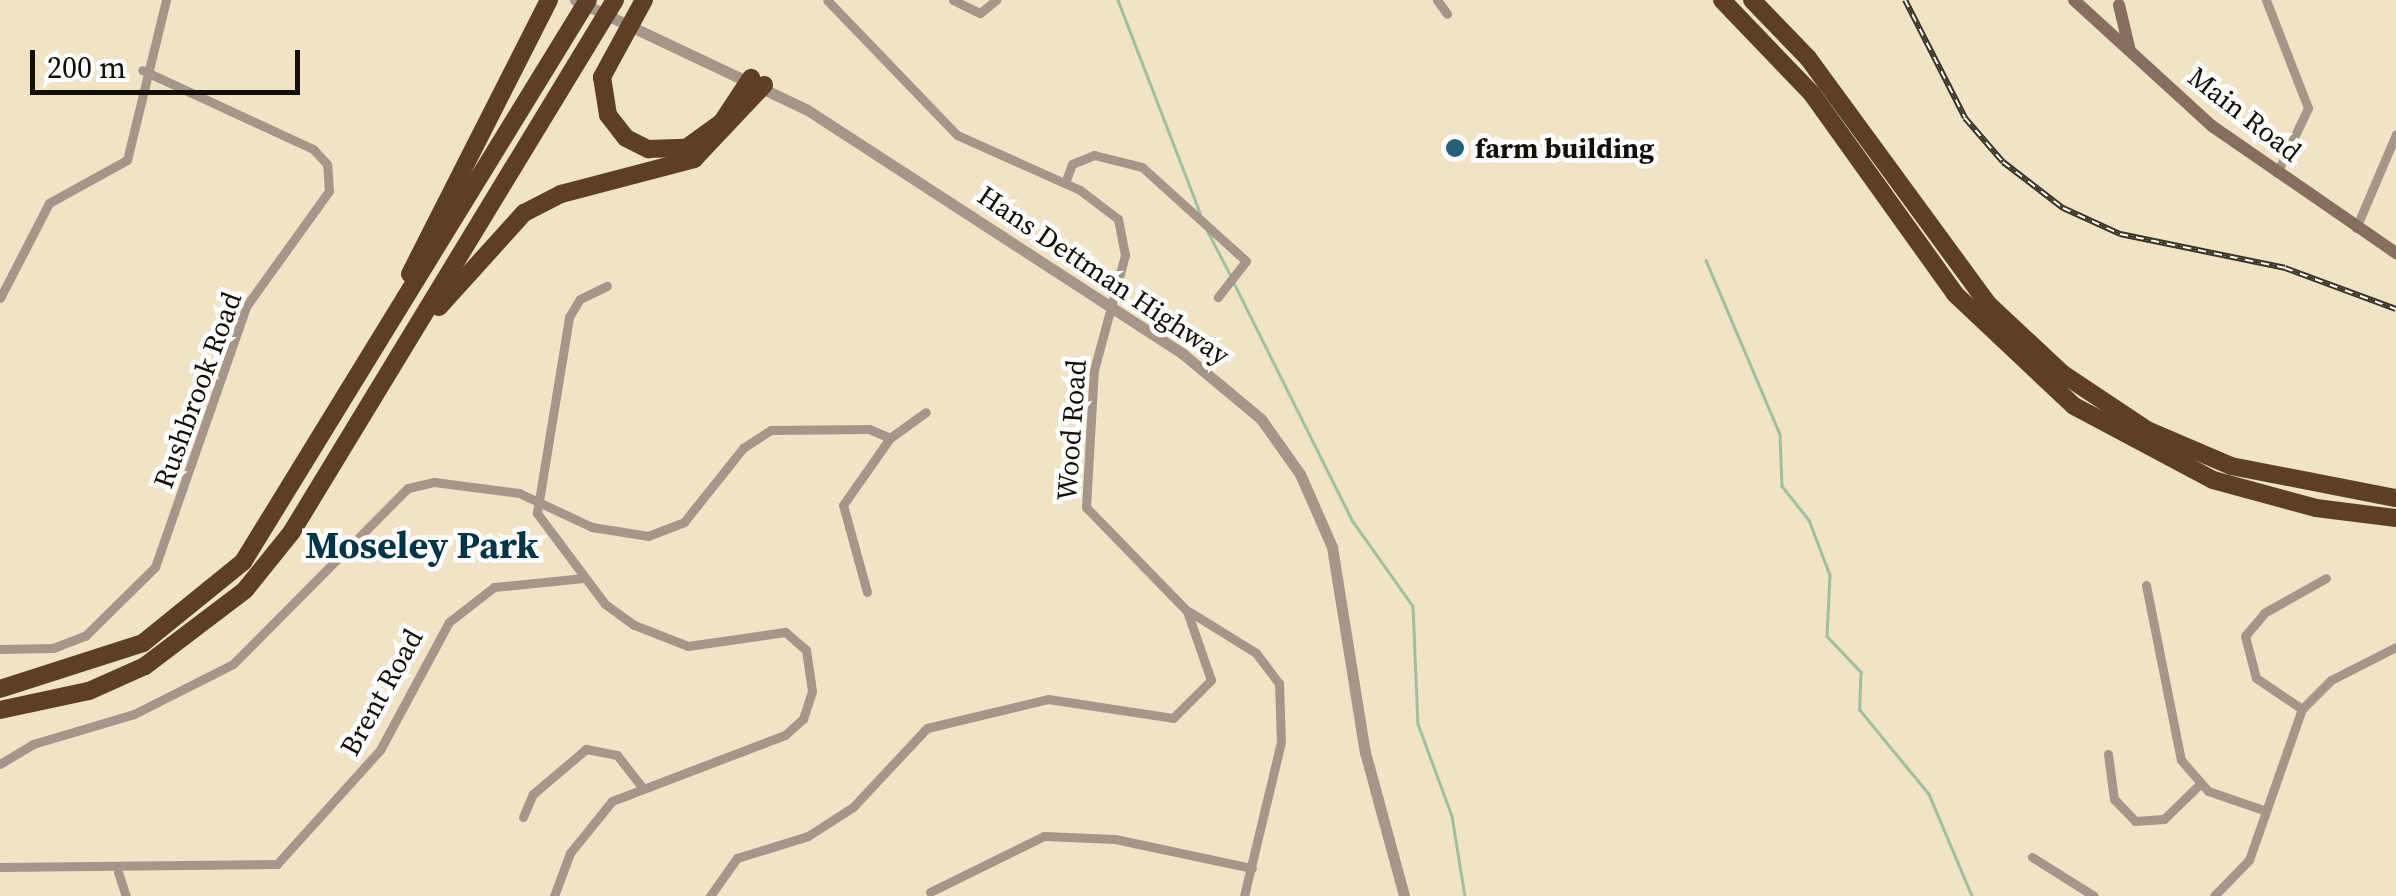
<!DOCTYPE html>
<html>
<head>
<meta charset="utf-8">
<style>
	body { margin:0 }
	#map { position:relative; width:2396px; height:896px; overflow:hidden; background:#f1e3c6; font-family:"Source Serif 4",serif }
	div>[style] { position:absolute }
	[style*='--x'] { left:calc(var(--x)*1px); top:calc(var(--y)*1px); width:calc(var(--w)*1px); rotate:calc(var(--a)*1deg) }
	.stream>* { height:2.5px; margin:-1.25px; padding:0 1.25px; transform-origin:1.25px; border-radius:1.25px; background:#a1bf9e }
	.minor>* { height:9px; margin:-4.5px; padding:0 4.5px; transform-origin:4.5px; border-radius:4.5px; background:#a6968a }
	.tertiary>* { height:11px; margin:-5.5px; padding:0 5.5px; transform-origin:5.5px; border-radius:5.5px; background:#a6968a }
	.secondary>* { height:12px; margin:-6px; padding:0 6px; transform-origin:6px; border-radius:6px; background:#876f5f }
	.motorway>* { height:18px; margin:-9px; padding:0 9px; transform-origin:9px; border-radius:9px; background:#5d3e26 }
	.rail>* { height:6px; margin-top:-3px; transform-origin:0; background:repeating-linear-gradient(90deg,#fff 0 8px,#3a3427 0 16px); box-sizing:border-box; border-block:2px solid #3a3427 }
	.dots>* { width:28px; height:28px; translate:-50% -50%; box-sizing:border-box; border:5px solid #fff; border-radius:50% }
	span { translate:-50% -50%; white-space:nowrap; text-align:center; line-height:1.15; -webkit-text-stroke:9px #fff; paint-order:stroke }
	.street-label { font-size:28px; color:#140f06 }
	.poi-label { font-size:28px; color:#140f06; font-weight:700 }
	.left { translate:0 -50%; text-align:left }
	.district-label { font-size:38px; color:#003547; font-weight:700 }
	.scale { position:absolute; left:30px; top:50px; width:270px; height:45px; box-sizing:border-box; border:5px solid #140f06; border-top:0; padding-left:12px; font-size:30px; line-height:35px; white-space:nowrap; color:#140f06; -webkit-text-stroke:8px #fff; paint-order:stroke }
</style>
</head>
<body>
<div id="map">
	<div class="stream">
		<i style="--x:1118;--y:0;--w:228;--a:68.9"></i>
		<i style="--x:1207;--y:230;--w:52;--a:62.4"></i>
		<i style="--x:1706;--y:260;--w:189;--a:67"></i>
		<i style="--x:1780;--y:434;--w:52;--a:87.8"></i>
		<i style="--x:1782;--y:486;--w:43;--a:51.5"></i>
		<i style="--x:1809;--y:520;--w:59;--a:69.1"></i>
		<i style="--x:1830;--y:575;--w:61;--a:92.8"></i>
		<i style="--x:1827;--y:636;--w:50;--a:46.6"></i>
		<i style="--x:1861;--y:672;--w:38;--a:92"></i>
		<i style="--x:1860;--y:710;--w:109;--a:50.6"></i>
		<i style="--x:1929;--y:794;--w:111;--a:67.1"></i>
		<i style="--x:1234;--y:283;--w:265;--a:63.5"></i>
		<i style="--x:1352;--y:520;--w:105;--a:54.7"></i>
		<i style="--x:1413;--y:606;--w:118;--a:87.6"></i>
		<i style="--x:1418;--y:724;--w:98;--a:69.7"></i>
		<i style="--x:1452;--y:816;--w:81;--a:80.8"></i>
	</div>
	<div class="minor">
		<i style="--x:953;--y:0;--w:30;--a:26"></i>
		<i style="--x:980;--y:13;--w:21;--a:-39"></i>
		<i style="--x:1437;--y:0;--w:17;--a:54"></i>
		<i style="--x:2266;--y:0;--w:116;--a:68.7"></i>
		<i style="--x:2308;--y:108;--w:72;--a:115.5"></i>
		<i style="--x:1065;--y:183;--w:20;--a:-70"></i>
		<i style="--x:1072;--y:164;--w:24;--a:-22"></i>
		<i style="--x:1094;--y:155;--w:49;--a:14"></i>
		<i style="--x:1142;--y:167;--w:140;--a:42.1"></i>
		<i style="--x:1246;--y:261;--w:46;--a:127.9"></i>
		<i style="--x:2356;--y:228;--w:102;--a:-66.9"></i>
		<i style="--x:0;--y:298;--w:107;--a:-62.7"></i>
		<i style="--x:49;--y:203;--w:89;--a:-28.9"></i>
		<i style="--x:127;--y:160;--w:165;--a:-76.3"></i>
		<i style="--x:2146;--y:585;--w:178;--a:78.7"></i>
		<i style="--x:2181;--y:760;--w:41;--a:48.9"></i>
		<i style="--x:2208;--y:791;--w:61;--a:19"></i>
		<i style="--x:867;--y:592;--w:90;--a:-105.4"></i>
		<i style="--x:843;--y:505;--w:82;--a:-55"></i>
		<i style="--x:890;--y:438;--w:44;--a:-35.8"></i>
		<i style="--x:1190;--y:612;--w:78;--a:31.8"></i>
		<i style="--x:1256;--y:653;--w:38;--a:53"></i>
		<i style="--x:1279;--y:683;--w:59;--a:88.1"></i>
		<i style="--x:1281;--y:742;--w:158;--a:103.5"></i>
		<i style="--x:0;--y:649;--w:53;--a:-1.1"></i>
		<i style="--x:53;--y:648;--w:34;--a:-21"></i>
		<i style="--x:85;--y:636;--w:98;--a:-44.6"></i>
		<i style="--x:155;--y:567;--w:278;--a:-70.7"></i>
		<i style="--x:247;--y:305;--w:140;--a:-54.3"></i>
		<i style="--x:329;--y:191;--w:27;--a:-94"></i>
		<i style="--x:327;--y:164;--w:21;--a:-133"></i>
		<i style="--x:313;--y:149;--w:188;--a:-155.2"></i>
		<i style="--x:2302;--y:709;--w:55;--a:-146"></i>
		<i style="--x:2256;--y:678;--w:43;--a:-104.7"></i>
		<i style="--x:2245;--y:636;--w:30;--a:-50"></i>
		<i style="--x:2264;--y:613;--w:71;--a:-29.4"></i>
		<i style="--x:2108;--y:754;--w:45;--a:82.4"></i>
		<i style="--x:2114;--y:799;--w:30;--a:46"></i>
		<i style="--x:2135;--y:821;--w:29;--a:-4"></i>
		<i style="--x:2164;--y:819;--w:49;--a:-44.2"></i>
		<i style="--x:0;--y:764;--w:39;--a:-31"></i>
		<i style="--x:33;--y:744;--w:105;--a:-16.5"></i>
		<i style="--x:134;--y:714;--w:111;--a:-26.8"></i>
		<i style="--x:233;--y:664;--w:248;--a:-45.2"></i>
		<i style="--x:408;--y:488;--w:27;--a:-13"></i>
		<i style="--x:434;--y:482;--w:86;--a:7.4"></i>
		<i style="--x:519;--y:493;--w:81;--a:25"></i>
		<i style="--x:592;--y:527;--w:57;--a:9.1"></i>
		<i style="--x:648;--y:536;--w:39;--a:-21"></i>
		<i style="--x:684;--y:522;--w:95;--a:-51.4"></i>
		<i style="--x:743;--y:448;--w:33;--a:-33"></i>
		<i style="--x:771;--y:430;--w:98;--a:-0.6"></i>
		<i style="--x:869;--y:429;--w:23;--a:23"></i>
		<i style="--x:523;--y:817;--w:25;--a:-67"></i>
		<i style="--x:533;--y:794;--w:70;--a:-40.3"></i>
		<i style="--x:586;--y:749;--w:32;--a:11"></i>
		<i style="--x:617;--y:755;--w:39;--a:52"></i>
		<i style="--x:2032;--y:857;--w:73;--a:32.2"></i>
		<i style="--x:0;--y:867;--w:277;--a:-0.6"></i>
		<i style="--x:277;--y:864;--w:154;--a:-47.9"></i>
		<i style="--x:380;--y:750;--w:145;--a:-61.7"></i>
		<i style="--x:449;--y:622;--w:57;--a:-37.9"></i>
		<i style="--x:494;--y:587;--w:90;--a:-5.7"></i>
		<i style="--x:118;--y:872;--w:25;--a:72"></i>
		<i style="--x:930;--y:892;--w:127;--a:-26.2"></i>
		<i style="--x:1044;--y:836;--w:71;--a:2.4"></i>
		<i style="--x:1115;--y:839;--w:140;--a:12"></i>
		<i style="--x:554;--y:896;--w:46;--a:-69.6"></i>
		<i style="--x:570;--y:853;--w:67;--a:-51.1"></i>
		<i style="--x:612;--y:801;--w:185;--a:-20.9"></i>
		<i style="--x:785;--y:735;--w:24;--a:-42"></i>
		<i style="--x:803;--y:719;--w:29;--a:-72"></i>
		<i style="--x:812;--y:691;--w:41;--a:-98.3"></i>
		<i style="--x:806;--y:650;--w:28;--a:-139"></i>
		<i style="--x:785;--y:632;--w:98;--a:171.8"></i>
		<i style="--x:688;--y:646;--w:58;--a:-158.7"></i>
		<i style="--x:634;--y:625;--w:36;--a:-144"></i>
		<i style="--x:605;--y:604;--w:114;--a:-126.8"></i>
		<i style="--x:537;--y:513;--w:199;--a:-80.7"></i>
		<i style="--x:569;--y:317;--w:21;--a:-59"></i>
		<i style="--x:580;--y:299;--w:30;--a:-26"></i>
		<i style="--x:710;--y:896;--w:47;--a:-54.6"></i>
		<i style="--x:737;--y:858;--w:74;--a:-17.2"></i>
		<i style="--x:808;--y:836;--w:54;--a:-32.8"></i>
		<i style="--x:853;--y:807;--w:108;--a:-46.9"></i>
		<i style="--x:927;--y:728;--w:124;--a:-13.5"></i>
		<i style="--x:1048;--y:699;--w:126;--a:8.6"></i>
		<i style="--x:1173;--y:718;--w:54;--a:-45"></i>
		<i style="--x:1211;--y:680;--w:73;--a:-109.2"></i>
		<i style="--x:1187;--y:611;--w:145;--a:-134.2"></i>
		<i style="--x:1086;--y:507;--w:137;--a:-86.7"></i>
		<i style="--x:1094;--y:370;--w:119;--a:-74.9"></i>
		<i style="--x:1125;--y:255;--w:37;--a:-101"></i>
		<i style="--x:1118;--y:219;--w:48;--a:-142.7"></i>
		<i style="--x:1080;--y:190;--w:135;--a:-155.9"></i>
		<i style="--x:957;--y:135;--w:187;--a:-133.9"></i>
		<i style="--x:2214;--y:896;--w:50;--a:-45.8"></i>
		<i style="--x:2249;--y:860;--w:160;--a:-70.7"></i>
		<i style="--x:2302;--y:709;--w:41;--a:-45"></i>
		<i style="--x:2331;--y:680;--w:73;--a:-26.9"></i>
	</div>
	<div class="tertiary">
		<i style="--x:575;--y:0;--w:255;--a:25.3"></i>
		<i style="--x:806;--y:109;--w:450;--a:33"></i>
		<i style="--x:1183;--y:354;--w:102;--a:39.8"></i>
		<i style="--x:1261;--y:419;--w:67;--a:54.7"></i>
		<i style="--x:1300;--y:474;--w:80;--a:66.3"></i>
		<i style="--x:1332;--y:547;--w:208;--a:80.9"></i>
		<i style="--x:1365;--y:752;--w:149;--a:74.8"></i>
	</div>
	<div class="secondary">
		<i style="--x:2074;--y:0;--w:187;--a:42.4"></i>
		<i style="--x:2212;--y:126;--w:224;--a:34.6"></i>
		<i style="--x:2119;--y:5;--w:47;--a:76.6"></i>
	</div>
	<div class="motorway">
		<i style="--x:644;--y:0;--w:88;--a:118.6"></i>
		<i style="--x:602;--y:77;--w:38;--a:81"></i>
		<i style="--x:608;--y:115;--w:29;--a:52"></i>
		<i style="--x:626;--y:138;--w:25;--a:27"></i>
		<i style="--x:648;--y:149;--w:38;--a:-2"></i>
		<i style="--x:686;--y:148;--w:44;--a:-35.8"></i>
		<i style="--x:722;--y:122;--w:53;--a:-56.6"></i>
		<i style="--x:1722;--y:0;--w:130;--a:46.2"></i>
		<i style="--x:1812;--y:94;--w:246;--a:54.4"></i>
		<i style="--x:1955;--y:294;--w:163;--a:43.3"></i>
		<i style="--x:2074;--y:406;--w:157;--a:28"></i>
		<i style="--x:2213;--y:480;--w:107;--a:15.2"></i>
		<i style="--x:2316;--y:508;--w:81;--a:7.1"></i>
		<i style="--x:1752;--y:0;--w:81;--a:46"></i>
		<i style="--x:1808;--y:58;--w:303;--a:53.8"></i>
		<i style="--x:1987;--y:303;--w:104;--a:43.1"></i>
		<i style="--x:2063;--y:374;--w:101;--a:33.7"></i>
		<i style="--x:2147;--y:430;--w:91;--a:23.2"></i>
		<i style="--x:2231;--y:466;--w:168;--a:11"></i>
		<i style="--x:410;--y:274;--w:307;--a:-63.1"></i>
		<i style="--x:439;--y:307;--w:127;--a:-47.9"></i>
		<i style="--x:524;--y:213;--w:42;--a:-27.2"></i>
		<i style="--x:561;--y:194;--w:138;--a:-14.7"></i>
		<i style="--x:694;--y:159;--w:102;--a:-46.6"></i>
		<i style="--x:0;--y:689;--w:150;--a:-17.8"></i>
		<i style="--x:143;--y:643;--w:129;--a:-39"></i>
		<i style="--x:243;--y:562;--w:659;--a:-58.46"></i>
		<i style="--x:0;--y:710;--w:91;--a:-12.1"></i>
		<i style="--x:89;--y:691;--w:61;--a:-24.1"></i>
		<i style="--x:145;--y:666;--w:126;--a:-37.2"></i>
		<i style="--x:245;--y:590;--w:73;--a:-51.1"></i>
		<i style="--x:291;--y:533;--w:624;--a:-58.71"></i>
	</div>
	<div class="rail">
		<i style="--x:1905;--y:0;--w:132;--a:63"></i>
		<i style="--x:1965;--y:118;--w:58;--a:49.2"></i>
		<i style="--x:2003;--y:162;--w:76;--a:37.5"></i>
		<i style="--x:2063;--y:208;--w:63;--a:24.5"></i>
		<i style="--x:2120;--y:234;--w:168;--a:11.6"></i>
		<i style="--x:2285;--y:268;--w:118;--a:20.3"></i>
	</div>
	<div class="dots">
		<i style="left:1455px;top:148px;background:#246178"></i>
	</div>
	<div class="street-label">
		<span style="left:2245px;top:114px;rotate:38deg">Main Road</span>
		<span style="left:1104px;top:275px;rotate:34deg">Hans Dettman Highway</span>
		<span style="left:197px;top:390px;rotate:-70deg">Rushbrook Road</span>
		<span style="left:1071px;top:430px;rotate:-86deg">Wood Road</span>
		<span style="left:381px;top:692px;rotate:-61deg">Brent Road</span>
	</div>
	<div class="poi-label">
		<span class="left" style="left:1475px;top:148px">farm building</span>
	</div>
	<div class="district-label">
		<span style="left:422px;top:546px">Moseley Park</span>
	</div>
	<div class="scale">200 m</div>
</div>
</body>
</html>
